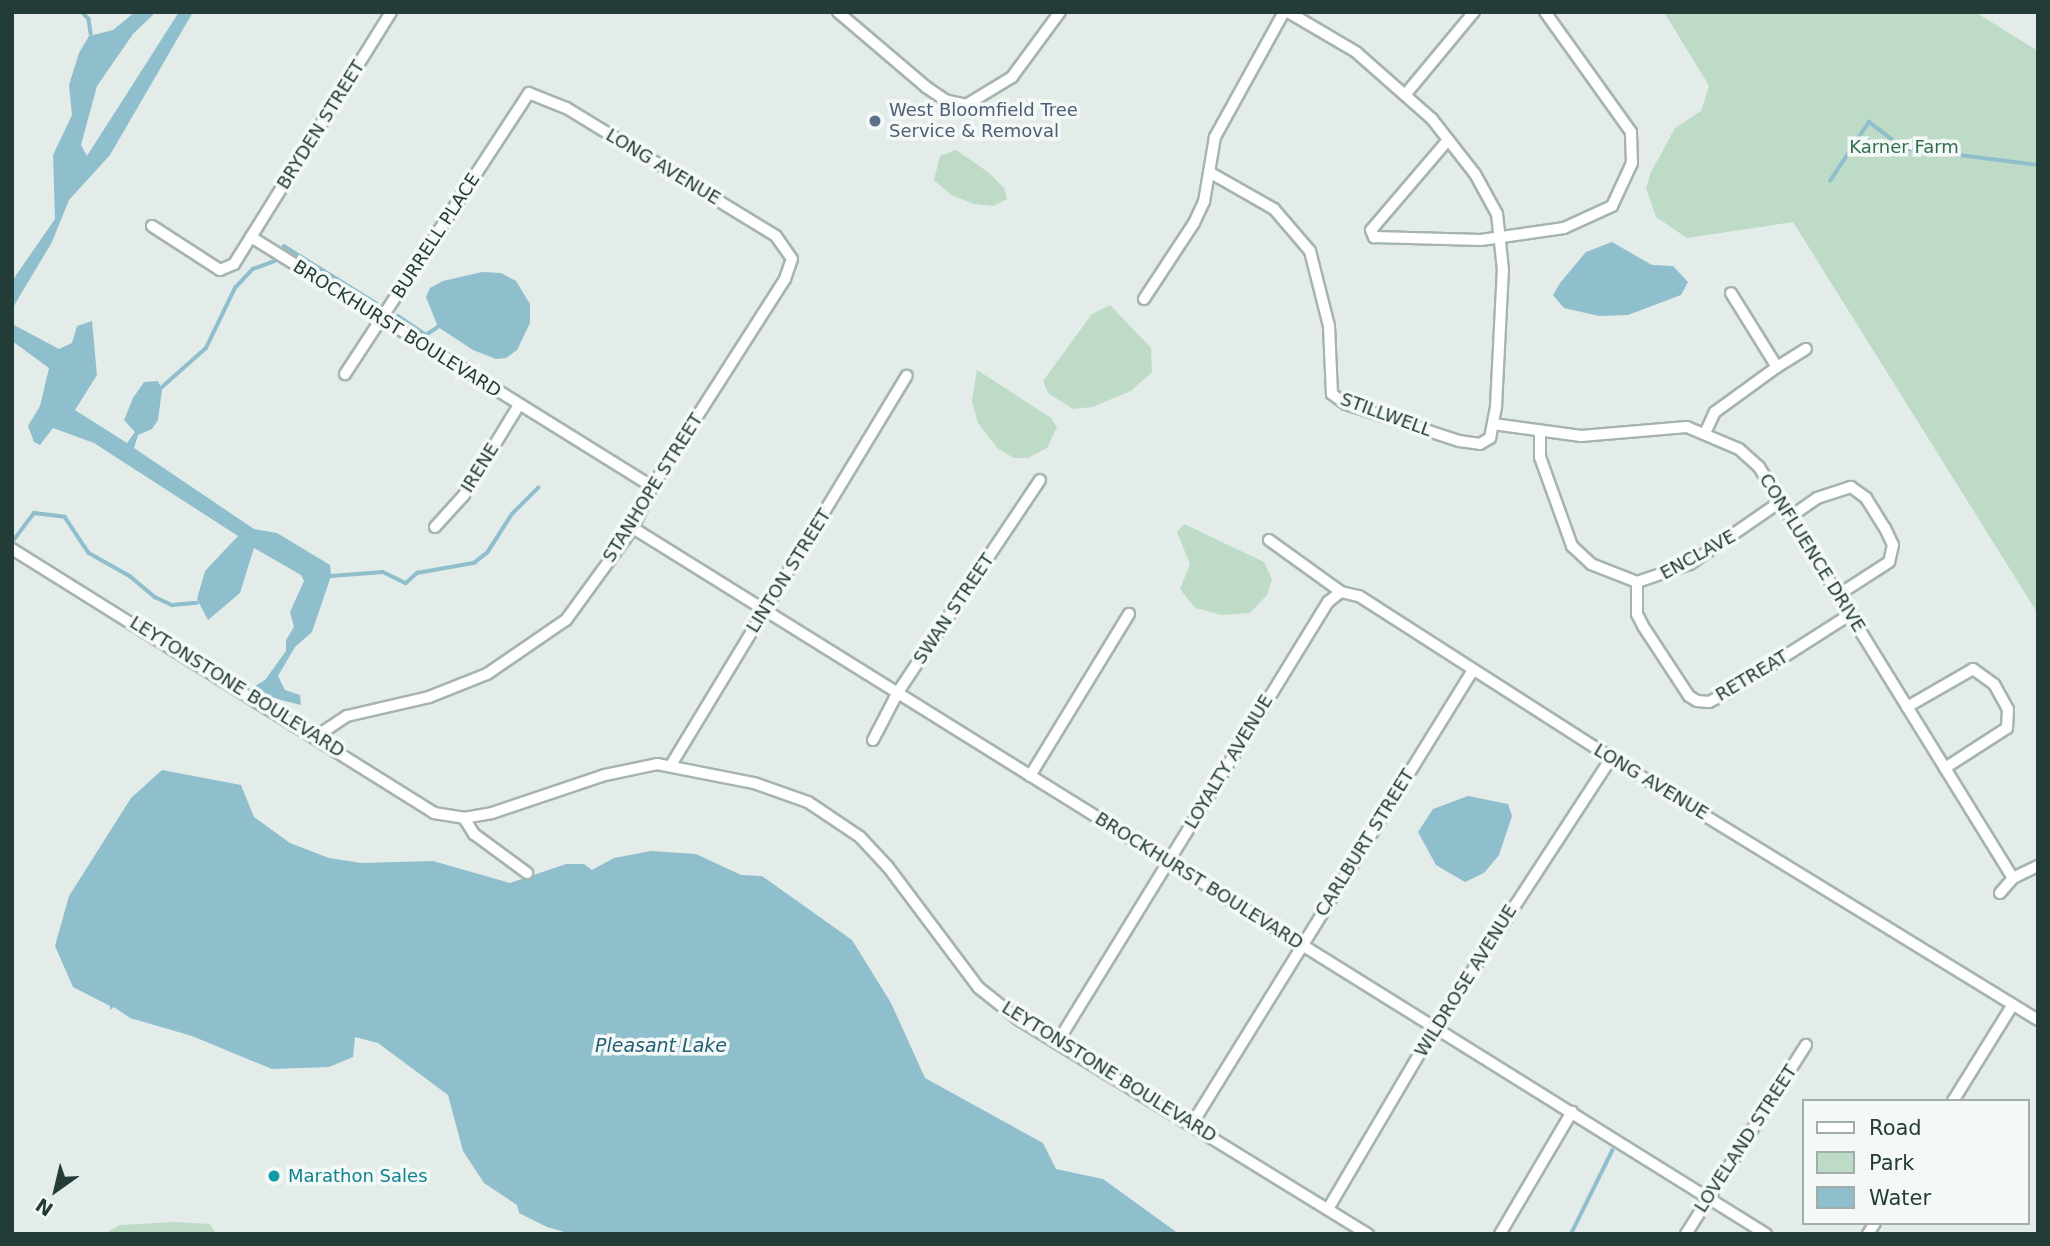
<!DOCTYPE html>
<html>
<head>
<meta charset="utf-8">
<style>
	body { margin:0 }
	#map { position:relative; width:2050px; height:1246px; overflow:hidden; background:#e3ece9; font-family:"DejaVu Sans",sans-serif }
	div>[style] { position:absolute }
	[style*='--x'] { left:calc(var(--x)*1px); top:calc(var(--y)*1px); width:calc(var(--w)*1px); rotate:calc(var(--a)*1deg) }
	.green>* { inset:0; background:#bedbc8 }
	.water>* { inset:0; background:#8fbecd }
	.stream>* { height:3.5px; margin:-1.75px; padding:0 1.75px; transform-origin:1.75px; border-radius:1.75px; background:#8fbecd }
	.roads { filter:drop-shadow(2px 0 #a6b4b0) drop-shadow(-2px 0 #a6b4b0) drop-shadow(0 2px #a6b4b0) drop-shadow(0 -2px #a6b4b0) }
	.minor>* { height:10px; margin:-5px; padding:0 5px; transform-origin:5px; border-radius:5px; background:#fff }
	.dots>* { width:19px; height:19px; translate:-50% -50%; box-sizing:border-box; border:4px solid #f4f9f7; border-radius:50% }
	span { translate:-50% -50%; white-space:nowrap; text-align:center; line-height:1.15; -webkit-text-stroke:7px #f4f9f7; paint-order:stroke }
	.service-label { font-size:18px; color:#4e5e75 }
	.left { translate:0 -50%; text-align:left }
	.street-label { font-size:18px; color:#243c38 }
	.park-label { font-size:18px; color:#31704f }
	.culture-label { font-size:18px; color:#0d838f }
	.water-label { font-size:19px; color:#225f74; font-style:italic }
	.frame { position:absolute; inset:0; border:14px solid #243c38; pointer-events:none }
	.legend { position:absolute; left:1802px; top:1099px; width:228px; height:126px; box-sizing:border-box; background:#f4f9f7; border:2px solid #a1adab; margin:0; padding:9px 12px; list-style:none; font-size:21px; color:#243c38 }
	.legend li { display:flex; align-items:center; gap:14px; height:35px }
	.legend b { width:35px; border:2px solid #a1adab }
	.north { position:absolute; left:21px; top:1155px; width:70px; height:70px; -webkit-text-stroke:5px #f4f9f7; paint-order:stroke; rotate:214deg; font-size:19px; font-weight:700; line-height:28px; text-align:center; color:#243c38 }
	.north::after { content:''; display:block; margin:auto; width:24px; height:32px; background:#243c38; clip-path:polygon(50% 0,100% 100%,50% 72%,0 100%) }
</style>
</head>
<body>
<div id="map">
	<div class="green">
		<i style="clip-path:polygon(1664px 12px,1975px 12px,2038px 51px,2038px 614px,1793px 222px,1687px 238px,1656px 217px,1646px 188px,1651px 172px,1675px 128px,1701px 111px,1709px 86px)"></i>
		<i style="clip-path:polygon(956px 150px,988px 172px,1004px 188px,1007px 199px,993px 206px,974px 204px,951px 195px,934px 180px,940px 156px)"></i>
		<i style="clip-path:polygon(1110px 305px,1151px 348px,1152px 372px,1131px 391px,1092px 407px,1073px 409px,1048px 393px,1043px 381px,1092px 314px)"></i>
		<i style="clip-path:polygon(977px 370px,1051px 418px,1057px 427px,1047px 448px,1028px 458px,1014px 458px,998px 449px,978px 423px,972px 401px)"></i>
		<i style="clip-path:polygon(1184px 524px,1264px 562px,1272px 579px,1267px 595px,1250px 613px,1222px 615px,1195px 608px,1180px 589px,1190px 564px,1177px 532px)"></i>
		<i style="clip-path:polygon(175px 1222px,210px 1224px,216px 1234px,104px 1234px,120px 1225px)"></i>
	</div>
	<div class="water">
		<i style="clip-path:polygon(135px 12px,156px 12px,133px 34px,97px 86px,81px 145px,87px 156px,179px 12px,193px 12px,110px 155px,69px 200px,52px 242px,12px 309px,12px 281px,55px 219px,53px 155px,72px 115px,69px 85px,79px 53px,89px 36px,113px 30px)"></i>
		<i style="clip-path:polygon(1612px 242px,1652px 265px,1673px 266px,1688px 282px,1681px 295px,1628px 315px,1599px 316px,1564px 308px,1553px 295px,1560px 283px,1586px 252px)"></i>
		<i style="clip-path:polygon(482px 272px,501px 273px,516px 281px,530px 304px,530px 323px,517px 350px,506px 358px,496px 359px,473px 350px,438px 327px,426px 297px,430px 288px,443px 281px)"></i>
		<i style="clip-path:polygon(92px 321px,97px 375px,75px 410px,127px 443px,135px 432px,124px 420px,133px 398px,144px 382px,158px 381px,162px 390px,158px 420px,152px 429px,138px 435px,134px 448px,254px 529px,277px 533px,330px 565px,331px 576px,312px 632px,295px 647px,278px 676px,285px 690px,300px 695px,301px 705px,273px 698px,255px 686px,265px 680px,286px 651px,286px 640px,294px 627px,290px 612px,304px 581px,301px 575px,254px 548px,240px 593px,208px 620px,197px 599px,205px 571px,238px 536px,94px 443px,53px 428px,40px 445px,34px 442px,28px 426px,40px 406px,49px 368px,12px 341px,12px 324px,59px 349px,72px 343px,77px 326px)"></i>
		<i style="clip-path:polygon(162px 770px,241px 785px,254px 817px,290px 843px,329px 858px,361px 863px,433px 861px,510px 883px,566px 864px,584px 864px,592px 870px,614px 858px,651px 851px,696px 854px,741px 875px,762px 876px,852px 940px,891px 1003px,925px 1078px,1043px 1143px,1056px 1169px,1103px 1179px,1179px 1234px,571px 1234px,547px 1227px,519px 1213px,517px 1205px,484px 1183px,463px 1151px,448px 1095px,378px 1043px,355px 1037px,353px 1057px,329px 1067px,272px 1069px,192px 1036px,130px 1018px,114px 1007px,110px 1010px,110px 1006px,73px 987px,55px 946px,69px 896px,131px 798px)"></i>
		<i style="clip-path:polygon(1468px 796px,1508px 804px,1512px 816px,1499px 855px,1484px 873px,1465px 882px,1436px 865px,1418px 832px,1433px 809px)"></i>
	</div>
	<div class="stream">
		<i style="--x:82;--y:12;--w:10;--a:45"></i>
		<i style="--x:89;--y:19;--w:15;--a:82"></i>
		<i style="--x:1830;--y:181;--w:71;--a:-56.5"></i>
		<i style="--x:1869;--y:122;--w:44;--a:36.6"></i>
		<i style="--x:1904;--y:148;--w:135;--a:7.2"></i>
		<i style="--x:284;--y:246;--w:108;--a:31.8"></i>
		<i style="--x:398;--y:316;--w:34;--a:34"></i>
		<i style="--x:426;--y:335;--w:14;--a:-34"></i>
		<i style="--x:161;--y:388;--w:60;--a:-41.6"></i>
		<i style="--x:206;--y:348;--w:67;--a:-64.2"></i>
		<i style="--x:235;--y:288;--w:26;--a:-47"></i>
		<i style="--x:253;--y:269;--w:23;--a:-20"></i>
		<i style="--x:13;--y:541;--w:35;--a:-53"></i>
		<i style="--x:34;--y:513;--w:31;--a:7"></i>
		<i style="--x:65;--y:517;--w:43;--a:56.3"></i>
		<i style="--x:89;--y:553;--w:47;--a:29.3"></i>
		<i style="--x:130;--y:576;--w:33;--a:40"></i>
		<i style="--x:155;--y:597;--w:19;--a:25"></i>
		<i style="--x:172;--y:605;--w:25;--a:-5"></i>
		<i style="--x:331;--y:576;--w:52;--a:-4.4"></i>
		<i style="--x:383;--y:572;--w:25;--a:26"></i>
		<i style="--x:406;--y:583;--w:15;--a:-42"></i>
		<i style="--x:417;--y:573;--w:58;--a:-10"></i>
		<i style="--x:474;--y:563;--w:16;--a:-38"></i>
		<i style="--x:487;--y:553;--w:46;--a:-57.3"></i>
		<i style="--x:512;--y:514;--w:37;--a:-45"></i>
		<i style="--x:1571;--y:1234;--w:93;--a:-63.7"></i>
	</div>
	<div class="roads">
		<div class="minor">
			<i style="--x:838;--y:12;--w:116;--a:40.4"></i>
			<i style="--x:926;--y:87;--w:23;--a:34"></i>
			<i style="--x:945;--y:100;--w:22;--a:13"></i>
			<i style="--x:966;--y:105;--w:54;--a:-31.3"></i>
			<i style="--x:1012;--y:77;--w:81;--a:-53.6"></i>
			<i style="--x:1405;--y:95;--w:108;--a:-50.3"></i>
			<i style="--x:1448;--y:140;--w:118;--a:130.5"></i>
			<i style="--x:1371;--y:230;--w:8;--a:67"></i>
			<i style="--x:1374;--y:237;--w:107;--a:1.6"></i>
			<i style="--x:1481;--y:240;--w:84;--a:-8.2"></i>
			<i style="--x:1564;--y:228;--w:53;--a:-24.6"></i>
			<i style="--x:1612;--y:206;--w:47;--a:-65.1"></i>
			<i style="--x:1632;--y:163;--w:31;--a:-92"></i>
			<i style="--x:1631;--y:132;--w:148;--a:-125.6"></i>
			<i style="--x:1209;--y:172;--w:75;--a:29.6"></i>
			<i style="--x:1274;--y:209;--w:55;--a:49.4"></i>
			<i style="--x:1310;--y:251;--w:77;--a:75.8"></i>
			<i style="--x:1329;--y:326;--w:68;--a:87.5"></i>
			<i style="--x:1332;--y:394;--w:17;--a:36"></i>
			<i style="--x:1346;--y:404;--w:119;--a:18.1"></i>
			<i style="--x:1459;--y:441;--w:21;--a:8"></i>
			<i style="--x:1480;--y:444;--w:12;--a:-31"></i>
			<i style="--x:1490;--y:438;--w:33;--a:-79"></i>
			<i style="--x:1496;--y:406;--w:136;--a:-87.1"></i>
			<i style="--x:1503;--y:270;--w:56;--a:-96.1"></i>
			<i style="--x:1497;--y:214;--w:46;--a:-118.8"></i>
			<i style="--x:1475;--y:174;--w:70;--a:-128"></i>
			<i style="--x:1432;--y:119;--w:101;--a:-138.6"></i>
			<i style="--x:1356;--y:52;--w:79;--a:-149.5"></i>
			<i style="--x:152;--y:226;--w:81;--a:32.9"></i>
			<i style="--x:220;--y:270;--w:15;--a:-23"></i>
			<i style="--x:234;--y:264;--w:32;--a:-58"></i>
			<i style="--x:251;--y:237;--w:473;--a:31.9"></i>
			<i style="--x:251;--y:237;--w:265;--a:-58.1"></i>
			<i style="--x:1144;--y:299;--w:91;--a:-56.7"></i>
			<i style="--x:1194;--y:223;--w:23;--a:-65"></i>
			<i style="--x:1204;--y:202;--w:66;--a:-80.4"></i>
			<i style="--x:1215;--y:137;--w:143;--a:-61.1"></i>
			<i style="--x:1777;--y:367;--w:34;--a:-32"></i>
			<i style="--x:1493;--y:424;--w:89;--a:7.8"></i>
			<i style="--x:1581;--y:436;--w:106;--a:-4.9"></i>
			<i style="--x:1687;--y:427;--w:56;--a:22.9"></i>
			<i style="--x:1739;--y:449;--w:27;--a:42"></i>
			<i style="--x:1759;--y:467;--w:483;--a:58.3"></i>
			<i style="--x:2013;--y:878;--w:28;--a:-26"></i>
			<i style="--x:1540;--y:431;--w:26;--a:90"></i>
			<i style="--x:1540;--y:457;--w:95;--a:70.2"></i>
			<i style="--x:1572;--y:546;--w:26;--a:43"></i>
			<i style="--x:1591;--y:564;--w:49;--a:21.4"></i>
			<i style="--x:1637;--y:582;--w:56;--a:-18.8"></i>
			<i style="--x:1690;--y:564;--w:109;--a:-34.6"></i>
			<i style="--x:1706;--y:431;--w:21;--a:-65"></i>
			<i style="--x:1715;--y:412;--w:77;--a:-36"></i>
			<i style="--x:1777;--y:367;--w:87;--a:-121.9"></i>
			<i style="--x:1790;--y:517;--w:33;--a:-35"></i>
			<i style="--x:1817;--y:498;--w:36;--a:-18"></i>
			<i style="--x:1851;--y:487;--w:19;--a:36"></i>
			<i style="--x:1866;--y:498;--w:36;--a:58"></i>
			<i style="--x:1885;--y:528;--w:19;--a:65"></i>
			<i style="--x:1893;--y:545;--w:17;--a:103"></i>
			<i style="--x:1889;--y:562;--w:61;--a:147.1"></i>
			<i style="--x:435;--y:527;--w:43;--a:-47.8"></i>
			<i style="--x:464;--y:495;--w:105;--a:-58.6"></i>
			<i style="--x:633;--y:528;--w:1335;--a:31.93"></i>
			<i style="--x:1269;--y:540;--w:89;--a:35.8"></i>
			<i style="--x:1341;--y:592;--w:18;--a:13"></i>
			<i style="--x:1359;--y:596;--w:300;--a:32.7"></i>
			<i style="--x:1611;--y:758;--w:501;--a:31.53"></i>
			<i style="--x:12;--y:549;--w:498;--a:32"></i>
			<i style="--x:434;--y:813;--w:30;--a:9"></i>
			<i style="--x:464;--y:818;--w:28;--a:-10"></i>
			<i style="--x:492;--y:813;--w:119;--a:-18.6"></i>
			<i style="--x:605;--y:775;--w:53;--a:-11.9"></i>
			<i style="--x:657;--y:764;--w:99;--a:11.1"></i>
			<i style="--x:754;--y:783;--w:57;--a:19.4"></i>
			<i style="--x:808;--y:802;--w:63;--a:33.9"></i>
			<i style="--x:860;--y:837;--w:41;--a:47"></i>
			<i style="--x:888;--y:867;--w:151;--a:53.1"></i>
			<i style="--x:979;--y:988;--w:50;--a:38.5"></i>
			<i style="--x:1018;--y:1019;--w:411;--a:31.6"></i>
			<i style="--x:1637;--y:582;--w:32;--a:90"></i>
			<i style="--x:1637;--y:614;--w:13;--a:63"></i>
			<i style="--x:1643;--y:626;--w:84;--a:56.7"></i>
			<i style="--x:1689;--y:696;--w:9;--a:32"></i>
			<i style="--x:1697;--y:701;--w:12;--a:5"></i>
			<i style="--x:1709;--y:702;--w:20;--a:-27"></i>
			<i style="--x:1727;--y:693;--w:147;--a:-32.5"></i>
			<i style="--x:1907;--y:707;--w:76;--a:-29.9"></i>
			<i style="--x:1973;--y:669;--w:26;--a:36"></i>
			<i style="--x:1994;--y:684;--w:29;--a:61"></i>
			<i style="--x:2008;--y:709;--w:19;--a:93"></i>
			<i style="--x:2007;--y:728;--w:74;--a:147.2"></i>
			<i style="--x:317;--y:736;--w:36;--a:-34"></i>
			<i style="--x:347;--y:716;--w:84;--a:-13"></i>
			<i style="--x:429;--y:697;--w:62;--a:-21.6"></i>
			<i style="--x:487;--y:674;--w:96;--a:-34.4"></i>
			<i style="--x:566;--y:620;--w:114;--a:-53.9"></i>
			<i style="--x:633;--y:528;--w:45;--a:-65.1"></i>
			<i style="--x:652;--y:487;--w:247;--a:-57.4"></i>
			<i style="--x:785;--y:279;--w:21;--a:-71"></i>
			<i style="--x:792;--y:259;--w:28;--a:-125"></i>
			<i style="--x:776;--y:236;--w:246;--a:-148.6"></i>
			<i style="--x:566;--y:108;--w:40;--a:-158"></i>
			<i style="--x:529;--y:93;--w:336;--a:123.2"></i>
			<i style="--x:873;--y:740;--w:54;--a:-62.5"></i>
			<i style="--x:898;--y:692;--w:255;--a:-56.2"></i>
			<i style="--x:671;--y:765;--w:455;--a:-58.8"></i>
			<i style="--x:1030;--y:776;--w:190;--a:-58.6"></i>
			<i style="--x:464;--y:818;--w:19;--a:58"></i>
			<i style="--x:474;--y:834;--w:66;--a:36.3"></i>
			<i style="--x:2000;--y:893;--w:20;--a:-49"></i>
			<i style="--x:1057;--y:1043;--w:518;--a:-58.43"></i>
			<i style="--x:1328;--y:602;--w:16;--a:-38"></i>
			<i style="--x:1953;--y:1101;--w:112;--a:-58.2"></i>
			<i style="--x:1192;--y:1124;--w:534;--a:-58.24"></i>
			<i style="--x:1328;--y:1209;--w:201;--a:-59.5"></i>
			<i style="--x:1430;--y:1036;--w:332;--a:-56.9"></i>
			<i style="--x:1500;--y:1234;--w:142;--a:-59.5"></i>
			<i style="--x:1686;--y:1234;--w:224;--a:-57.6"></i>
			<i style="--x:1868;--y:1234;--w:13;--a:-58"></i>
		</div>
	</div>
	<div class="dots">
		<i style="left:875px;top:121px;background:#5c6f8a"></i>
		<i style="left:274px;top:1176px;background:#0f9aa8"></i>
	</div>
	<div class="service-label">
		<span class="left" style="left:889px;top:121px">West Bloomfield Tree<br>Service &amp; Removal</span>
	</div>
	<div class="street-label">
		<span style="left:321px;top:125px;rotate:-58deg">BRYDEN STREET</span>
		<span style="left:663px;top:167px;rotate:31deg">LONG AVENUE</span>
		<span style="left:436px;top:236px;rotate:-57deg">BURRELL PLACE</span>
		<span style="left:397px;top:329px;rotate:32deg">BROCKHURST BOULEVARD</span>
		<span style="left:1386px;top:415px;rotate:20deg">STILLWELL</span>
		<span style="left:480px;top:468px;rotate:-58deg">IRENE</span>
		<span style="left:653px;top:488px;rotate:-58deg">STANHOPE STREET</span>
		<span style="left:1812px;top:553px;rotate:58deg">CONFLUENCE DRIVE</span>
		<span style="left:1698px;top:555px;rotate:-29deg">ENCLAVE</span>
		<span style="left:789px;top:571px;rotate:-58deg">LINTON STREET</span>
		<span style="left:954px;top:609px;rotate:-56deg">SWAN STREET</span>
		<span style="left:1752px;top:676px;rotate:-31deg">RETREAT</span>
		<span style="left:237px;top:687px;rotate:32deg">LEYTONSTONE BOULEVARD</span>
		<span style="left:1229px;top:762px;rotate:-59deg">LOYALTY AVENUE</span>
		<span style="left:1651px;top:782px;rotate:31deg">LONG AVENUE</span>
		<span style="left:1365px;top:843px;rotate:-58deg">CARLBURT STREET</span>
		<span style="left:1199px;top:881px;rotate:32deg">BROCKHURST BOULEVARD</span>
		<span style="left:1466px;top:981px;rotate:-58deg">WILDROSE AVENUE</span>
		<span style="left:1109px;top:1072px;rotate:32deg">LEYTONSTONE BOULEVARD</span>
		<span style="left:1746px;top:1139px;rotate:-57deg">LOVELAND STREET</span>
	</div>
	<div class="park-label">
		<span style="left:1904px;top:147px">Karner Farm</span>
	</div>
	<div class="culture-label">
		<span class="left" style="left:288px;top:1176px">Marathon Sales</span>
	</div>
	<div class="water-label">
		<span style="left:661px;top:1046px">Pleasant Lake</span>
	</div>
	<div class="frame"></div>
	<ul class="legend">
	<li><b style="height:9px;background:#fff"></b>Road</li>
	<li><b style="height:19px;background:#bedbc8"></b>Park</li>
	<li><b style="height:19px;background:#8fbecd"></b>Water</li>
	</ul>
	<div class="north">N</div>
</div>
</body>
</html>
